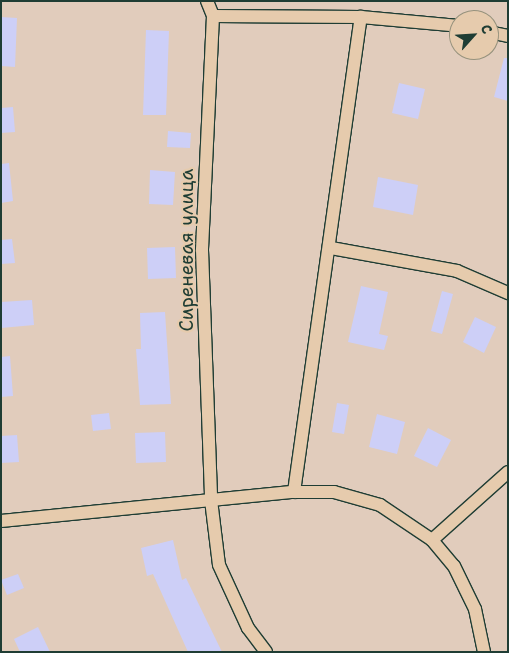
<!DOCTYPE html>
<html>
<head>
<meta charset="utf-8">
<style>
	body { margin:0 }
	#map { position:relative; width:509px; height:653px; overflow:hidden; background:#e1ccbc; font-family:"Shantell Sans",sans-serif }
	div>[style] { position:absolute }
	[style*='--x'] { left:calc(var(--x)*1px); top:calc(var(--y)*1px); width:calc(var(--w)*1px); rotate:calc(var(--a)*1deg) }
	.building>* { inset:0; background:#cdcff7 }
	.roads { filter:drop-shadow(1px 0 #1f3d34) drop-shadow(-1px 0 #1f3d34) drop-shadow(0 1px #1f3d34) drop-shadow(0 -1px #1f3d34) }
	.street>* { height:12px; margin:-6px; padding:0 6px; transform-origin:6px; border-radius:6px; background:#e6cbad }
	span { translate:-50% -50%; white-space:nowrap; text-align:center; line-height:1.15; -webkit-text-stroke:4.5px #e6cbad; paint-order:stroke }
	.street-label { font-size:19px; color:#1f3d34 }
	.frame { position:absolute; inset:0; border:2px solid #1f3d34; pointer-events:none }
	.north { position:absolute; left:449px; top:10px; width:50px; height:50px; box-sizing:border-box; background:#e6cbad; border:1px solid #96927d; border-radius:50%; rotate:64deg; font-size:14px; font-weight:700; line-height:20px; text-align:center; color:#1f3d34 }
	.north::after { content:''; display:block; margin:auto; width:18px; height:22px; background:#1f3d34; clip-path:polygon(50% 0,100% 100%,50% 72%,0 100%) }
</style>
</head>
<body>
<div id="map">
	<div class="building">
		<i style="clip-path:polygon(1px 17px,17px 18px,15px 67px,1px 66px)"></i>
		<i style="clip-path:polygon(146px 30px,169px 31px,166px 115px,143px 115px)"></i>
		<i style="clip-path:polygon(504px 58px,508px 58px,508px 101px,494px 97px)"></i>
		<i style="clip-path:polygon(399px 83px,425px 89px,418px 119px,392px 113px)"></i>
		<i style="clip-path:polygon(13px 107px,15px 132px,1px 133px,1px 108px)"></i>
		<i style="clip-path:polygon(168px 131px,191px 133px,190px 148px,167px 147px)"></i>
		<i style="clip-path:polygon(9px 163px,13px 201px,1px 203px,1px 164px)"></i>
		<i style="clip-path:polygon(150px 170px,175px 172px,173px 205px,149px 204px)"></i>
		<i style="clip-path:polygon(378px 177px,418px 185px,413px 215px,373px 207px)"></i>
		<i style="clip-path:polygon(12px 239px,15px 263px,1px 264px,1px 240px)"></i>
		<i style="clip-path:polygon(175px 247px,176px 278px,148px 279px,147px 248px)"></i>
		<i style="clip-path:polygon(361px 286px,388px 292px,379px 334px,388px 336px,384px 350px,348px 342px)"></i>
		<i style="clip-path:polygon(442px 291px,453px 294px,442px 334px,431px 331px)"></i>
		<i style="clip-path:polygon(32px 300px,34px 325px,1px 328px,1px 302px)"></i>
		<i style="clip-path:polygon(165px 312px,171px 404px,140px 405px,136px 349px,141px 349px,140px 313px)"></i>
		<i style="clip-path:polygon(475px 317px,496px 327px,484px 353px,463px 342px)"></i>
		<i style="clip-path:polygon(10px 356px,13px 396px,1px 397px,1px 357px)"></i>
		<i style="clip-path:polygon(337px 403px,349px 405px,344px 434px,332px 432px)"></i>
		<i style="clip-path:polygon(109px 413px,111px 429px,93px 431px,91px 415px)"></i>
		<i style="clip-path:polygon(377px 414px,405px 422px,397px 454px,369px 447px)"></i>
		<i style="clip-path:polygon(428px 428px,451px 440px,437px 467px,414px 456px)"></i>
		<i style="clip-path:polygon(165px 432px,166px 462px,136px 463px,135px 433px)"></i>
		<i style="clip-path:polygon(17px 435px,19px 462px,1px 463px,1px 436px)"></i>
		<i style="clip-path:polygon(173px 540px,182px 580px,186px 578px,222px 652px,188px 652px,153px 574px,147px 576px,141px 548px)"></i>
		<i style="clip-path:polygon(18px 574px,24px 588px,7px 595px,1px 580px)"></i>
		<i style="clip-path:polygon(38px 627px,50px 652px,20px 652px,14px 639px)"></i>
	</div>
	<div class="roads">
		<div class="street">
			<i style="--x:207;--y:1;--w:16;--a:68"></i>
			<i style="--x:213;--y:16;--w:234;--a:92.7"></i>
			<i style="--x:202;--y:250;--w:250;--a:87.9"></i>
			<i style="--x:211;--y:500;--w:65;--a:83"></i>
			<i style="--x:219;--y:565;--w:69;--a:65.3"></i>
			<i style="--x:248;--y:628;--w:30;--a:53"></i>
			<i style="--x:213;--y:16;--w:148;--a:0.4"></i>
			<i style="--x:361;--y:17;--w:98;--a:5.2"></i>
			<i style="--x:489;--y:32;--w:19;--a:12"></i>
			<i style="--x:331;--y:248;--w:128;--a:10.3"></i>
			<i style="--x:457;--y:271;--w:56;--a:23.3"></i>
			<i style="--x:294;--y:492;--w:480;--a:-82"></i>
			<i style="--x:1;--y:521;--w:294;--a:-5.7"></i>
			<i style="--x:294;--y:492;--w:40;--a:0"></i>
			<i style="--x:334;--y:492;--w:48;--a:15.8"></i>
			<i style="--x:380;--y:505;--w:63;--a:33.9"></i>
			<i style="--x:432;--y:540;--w:34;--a:50"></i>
			<i style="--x:454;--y:566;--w:48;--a:64"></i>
			<i style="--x:475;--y:609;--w:44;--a:78.2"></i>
			<i style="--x:432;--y:540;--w:102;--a:-41.8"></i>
		</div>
	</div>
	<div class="street-label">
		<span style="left:187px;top:250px;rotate:-90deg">Сиреневая улица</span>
	</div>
	<div class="frame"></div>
	<div class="north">С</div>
</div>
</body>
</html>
